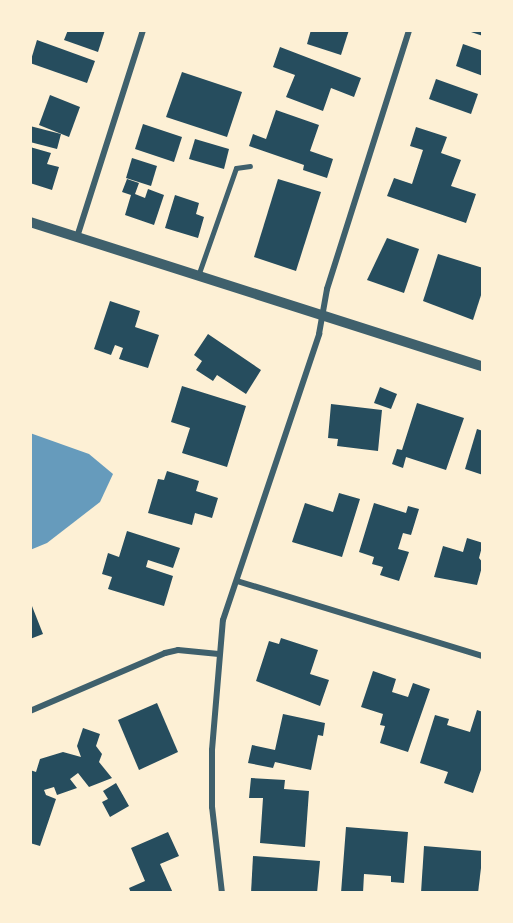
<!DOCTYPE html>
<html>
<head>
<meta charset="utf-8">
<style>
	body { margin:0 }
	#map { position:relative; width:513px; height:923px; overflow:hidden; background:#fdf0d5; font-family:"PT Sans",sans-serif }
	div>[style] { position:absolute }
	[style*='--x'] { left:calc(var(--x)*1px); top:calc(var(--y)*1px); width:calc(var(--w)*1px); rotate:calc(var(--a)*1deg) }
	.water>* { inset:0; background:#669bbc }
	.building>* { inset:0; background:#264d5e }
	.service>* { height:4.5px; margin:-2.25px; padding:0 2.25px; transform-origin:2.25px; border-radius:2.25px; background:#3f606c }
	.minor>* { height:6px; margin:-3px; padding:0 3px; transform-origin:3px; border-radius:3px; background:#3f606c }
	.tertiary>* { height:10px; margin:-5px; padding:0 5px; transform-origin:5px; border-radius:5px; background:#3f606c }
	span { translate:-50% -50%; white-space:nowrap; text-align:center; line-height:1.15; -webkit-text-stroke:4.5px #fdf0d5; paint-order:stroke }
	.frame { position:absolute; inset:0; border:32px solid #fdf0d5; pointer-events:none }
</style>
</head>
<body>
<div id="map">
	<div class="water">
		<i style="clip-path:polygon(30px 433px,89px 454px,113px 474px,100px 502px,47px 543px,30px 550px)"></i>
	</div>
	<div class="building">
		<i style="clip-path:polygon(68px 30px,105px 30px,98px 52px,64px 40px)"></i>
		<i style="clip-path:polygon(311px 30px,349px 30px,341px 55px,307px 44px)"></i>
		<i style="clip-path:polygon(465px 30px,483px 30px,483px 36px)"></i>
		<i style="clip-path:polygon(37px 40px,95px 61px,87px 83px,30px 63px)"></i>
		<i style="clip-path:polygon(463px 44px,483px 51px,483px 76px,456px 66px)"></i>
		<i style="clip-path:polygon(280px 47px,361px 78px,354px 97px,331px 88px,323px 111px,286px 97px,295px 75px,273px 67px)"></i>
		<i style="clip-path:polygon(182px 72px,242px 92px,227px 137px,166px 117px)"></i>
		<i style="clip-path:polygon(436px 79px,478px 94px,471px 114px,429px 99px)"></i>
		<i style="clip-path:polygon(50px 95px,80px 107px,69px 137px,39px 125px)"></i>
		<i style="clip-path:polygon(276px 110px,319px 125px,310px 151px,333px 159px,327px 178px,303px 170px,304px 165px,249px 146px,253px 134px,266px 139px)"></i>
		<i style="clip-path:polygon(143px 124px,182px 137px,174px 162px,135px 149px)"></i>
		<i style="clip-path:polygon(30px 126px,61px 134px,57px 149px,30px 142px)"></i>
		<i style="clip-path:polygon(416px 127px,447px 137px,441px 153px,461px 160px,451px 186px,476px 194px,466px 223px,387px 196px,394px 178px,412px 184px,423px 150px,410px 146px)"></i>
		<i style="clip-path:polygon(195px 139px,229px 149px,224px 169px,189px 159px)"></i>
		<i style="clip-path:polygon(30px 147px,51px 153px,47px 164px,59px 167px,52px 190px,30px 183px)"></i>
		<i style="clip-path:polygon(132px 158px,157px 166px,151px 186px,126px 178px)"></i>
		<i style="clip-path:polygon(127px 179px,139px 183px,135px 194px,145px 198px,148px 189px,164px 195px,154px 225px,125px 215px,131px 195px,122px 192px)"></i>
		<i style="clip-path:polygon(278px 179px,321px 192px,296px 271px,254px 257px)"></i>
		<i style="clip-path:polygon(175px 195px,199px 203px,196px 214px,204px 217px,198px 238px,165px 228px)"></i>
		<i style="clip-path:polygon(387px 238px,419px 249px,404px 293px,367px 280px)"></i>
		<i style="clip-path:polygon(438px 254px,483px 268px,483px 289px,473px 320px,423px 301px)"></i>
		<i style="clip-path:polygon(110px 301px,140px 311px,135px 327px,159px 335px,148px 368px,119px 359px,123px 348px,115px 345px,111px 355px,94px 349px)"></i>
		<i style="clip-path:polygon(208px 334px,261px 370px,246px 394px,217px 375px,213px 381px,196px 370px,202px 361px,194px 355px)"></i>
		<i style="clip-path:polygon(182px 386px,246px 406px,227px 467px,182px 453px,190px 428px,171px 422px)"></i>
		<i style="clip-path:polygon(380px 387px,397px 394px,391px 409px,374px 403px)"></i>
		<i style="clip-path:polygon(417px 403px,464px 418px,446px 470px,406px 457px,403px 468px,392px 464px,397px 449px,402px 450px)"></i>
		<i style="clip-path:polygon(331px 404px,382px 410px,378px 451px,337px 446px,338px 439px,328px 438px)"></i>
		<i style="clip-path:polygon(477px 429px,483px 431px,483px 475px,465px 469px)"></i>
		<i style="clip-path:polygon(167px 471px,199px 481px,196px 491px,218px 498px,212px 518px,195px 513px,192px 525px,148px 513px,158px 479px,164px 480px)"></i>
		<i style="clip-path:polygon(339px 493px,360px 499px,342px 557px,292px 542px,305px 503px,333px 512px)"></i>
		<i style="clip-path:polygon(374px 503px,406px 513px,408px 506px,419px 509px,411px 535px,403px 533px,398px 549px,409px 552px,399px 581px,380px 575px,383px 567px,372px 564px,374px 557px,359px 552px)"></i>
		<i style="clip-path:polygon(127px 531px,180px 548px,173px 568px,148px 560px,146px 567px,173px 576px,164px 606px,108px 589px,112px 577px,102px 574px,108px 553px,119px 557px)"></i>
		<i style="clip-path:polygon(467px 538px,483px 543px,479px 558px,483px 563px,477px 585px,434px 577px,443px 546px,463px 552px)"></i>
		<i style="clip-path:polygon(30px 601px,43px 634px,30px 639px)"></i>
		<i style="clip-path:polygon(281px 638px,318px 650px,310px 674px,329px 680px,320px 706px,256px 681px,269px 641px,279px 644px)"></i>
		<i style="clip-path:polygon(373px 671px,396px 679px,392px 692px,408px 697px,413px 683px,430px 689px,408px 752px,380px 743px,385px 726px,380px 725px,383px 714px,361px 707px)"></i>
		<i style="clip-path:polygon(157px 703px,178px 752px,139px 770px,118px 720px)"></i>
		<i style="clip-path:polygon(477px 710px,483px 712px,483px 764px,473px 793px,444px 783px,448px 772px,420px 763px,435px 715px,449px 719px,447px 725px,470px 732px)"></i>
		<i style="clip-path:polygon(283px 714px,325px 723px,323px 736px,318px 735px,311px 770px,275px 762px,273px 768px,248px 763px,252px 745px,275px 750px)"></i>
		<i style="clip-path:polygon(83px 728px,100px 734px,96px 746px,102px 754px,99px 762px,112px 778px,89px 787px,78px 773px,70px 779px,77px 788px,57px 795px,54px 787px,44px 790px,46px 795px,56px 799px,40px 846px,30px 843px,30px 770px,36px 772px,40px 759px,63px 752px,81px 757px,77px 746px)"></i>
		<i style="clip-path:polygon(251px 778px,285px 780px,284px 789px,309px 791px,305px 847px,260px 843px,263px 798px,249px 798px)"></i>
		<i style="clip-path:polygon(116px 783px,129px 806px,110px 817px,102px 802px,108px 799px,103px 791px)"></i>
		<i style="clip-path:polygon(346px 827px,408px 832px,404px 883px,391px 882px,391px 876px,364px 874px,363px 893px,341px 893px)"></i>
		<i style="clip-path:polygon(168px 832px,179px 856px,160px 864px,173px 893px,131px 893px,129px 888px,145px 881px,131px 848px)"></i>
		<i style="clip-path:polygon(424px 846px,483px 851px,478px 893px,421px 893px)"></i>
		<i style="clip-path:polygon(253px 856px,320px 861px,317px 893px,251px 893px)"></i>
	</div>
	<div class="service">
		<i style="--x:198;--y:276;--w:114;--a:-70.6"></i>
		<i style="--x:236;--y:168;--w:14;--a:-8"></i>
	</div>
	<div class="minor">
		<i style="--x:77;--y:237;--w:217;--a:-72.3"></i>
		<i style="--x:237;--y:581;--w:257;--a:17"></i>
		<i style="--x:30;--y:711;--w:147;--a:-23.2"></i>
		<i style="--x:165;--y:653;--w:13;--a:-13"></i>
		<i style="--x:178;--y:650;--w:41;--a:5.6"></i>
		<i style="--x:222;--y:893;--w:87;--a:-96.6"></i>
		<i style="--x:212;--y:807;--w:57;--a:-90"></i>
		<i style="--x:212;--y:750;--w:130;--a:-85.2"></i>
		<i style="--x:223;--y:620;--w:302;--a:-71.4"></i>
		<i style="--x:319;--y:334;--w:46;--a:-79.9"></i>
		<i style="--x:327;--y:289;--w:272;--a:-72.4"></i>
	</div>
	<div class="tertiary">
		<i style="--x:30;--y:222;--w:476;--a:17.7"></i>
	</div>
	<div class="frame"></div>
</div>
</body>
</html>
